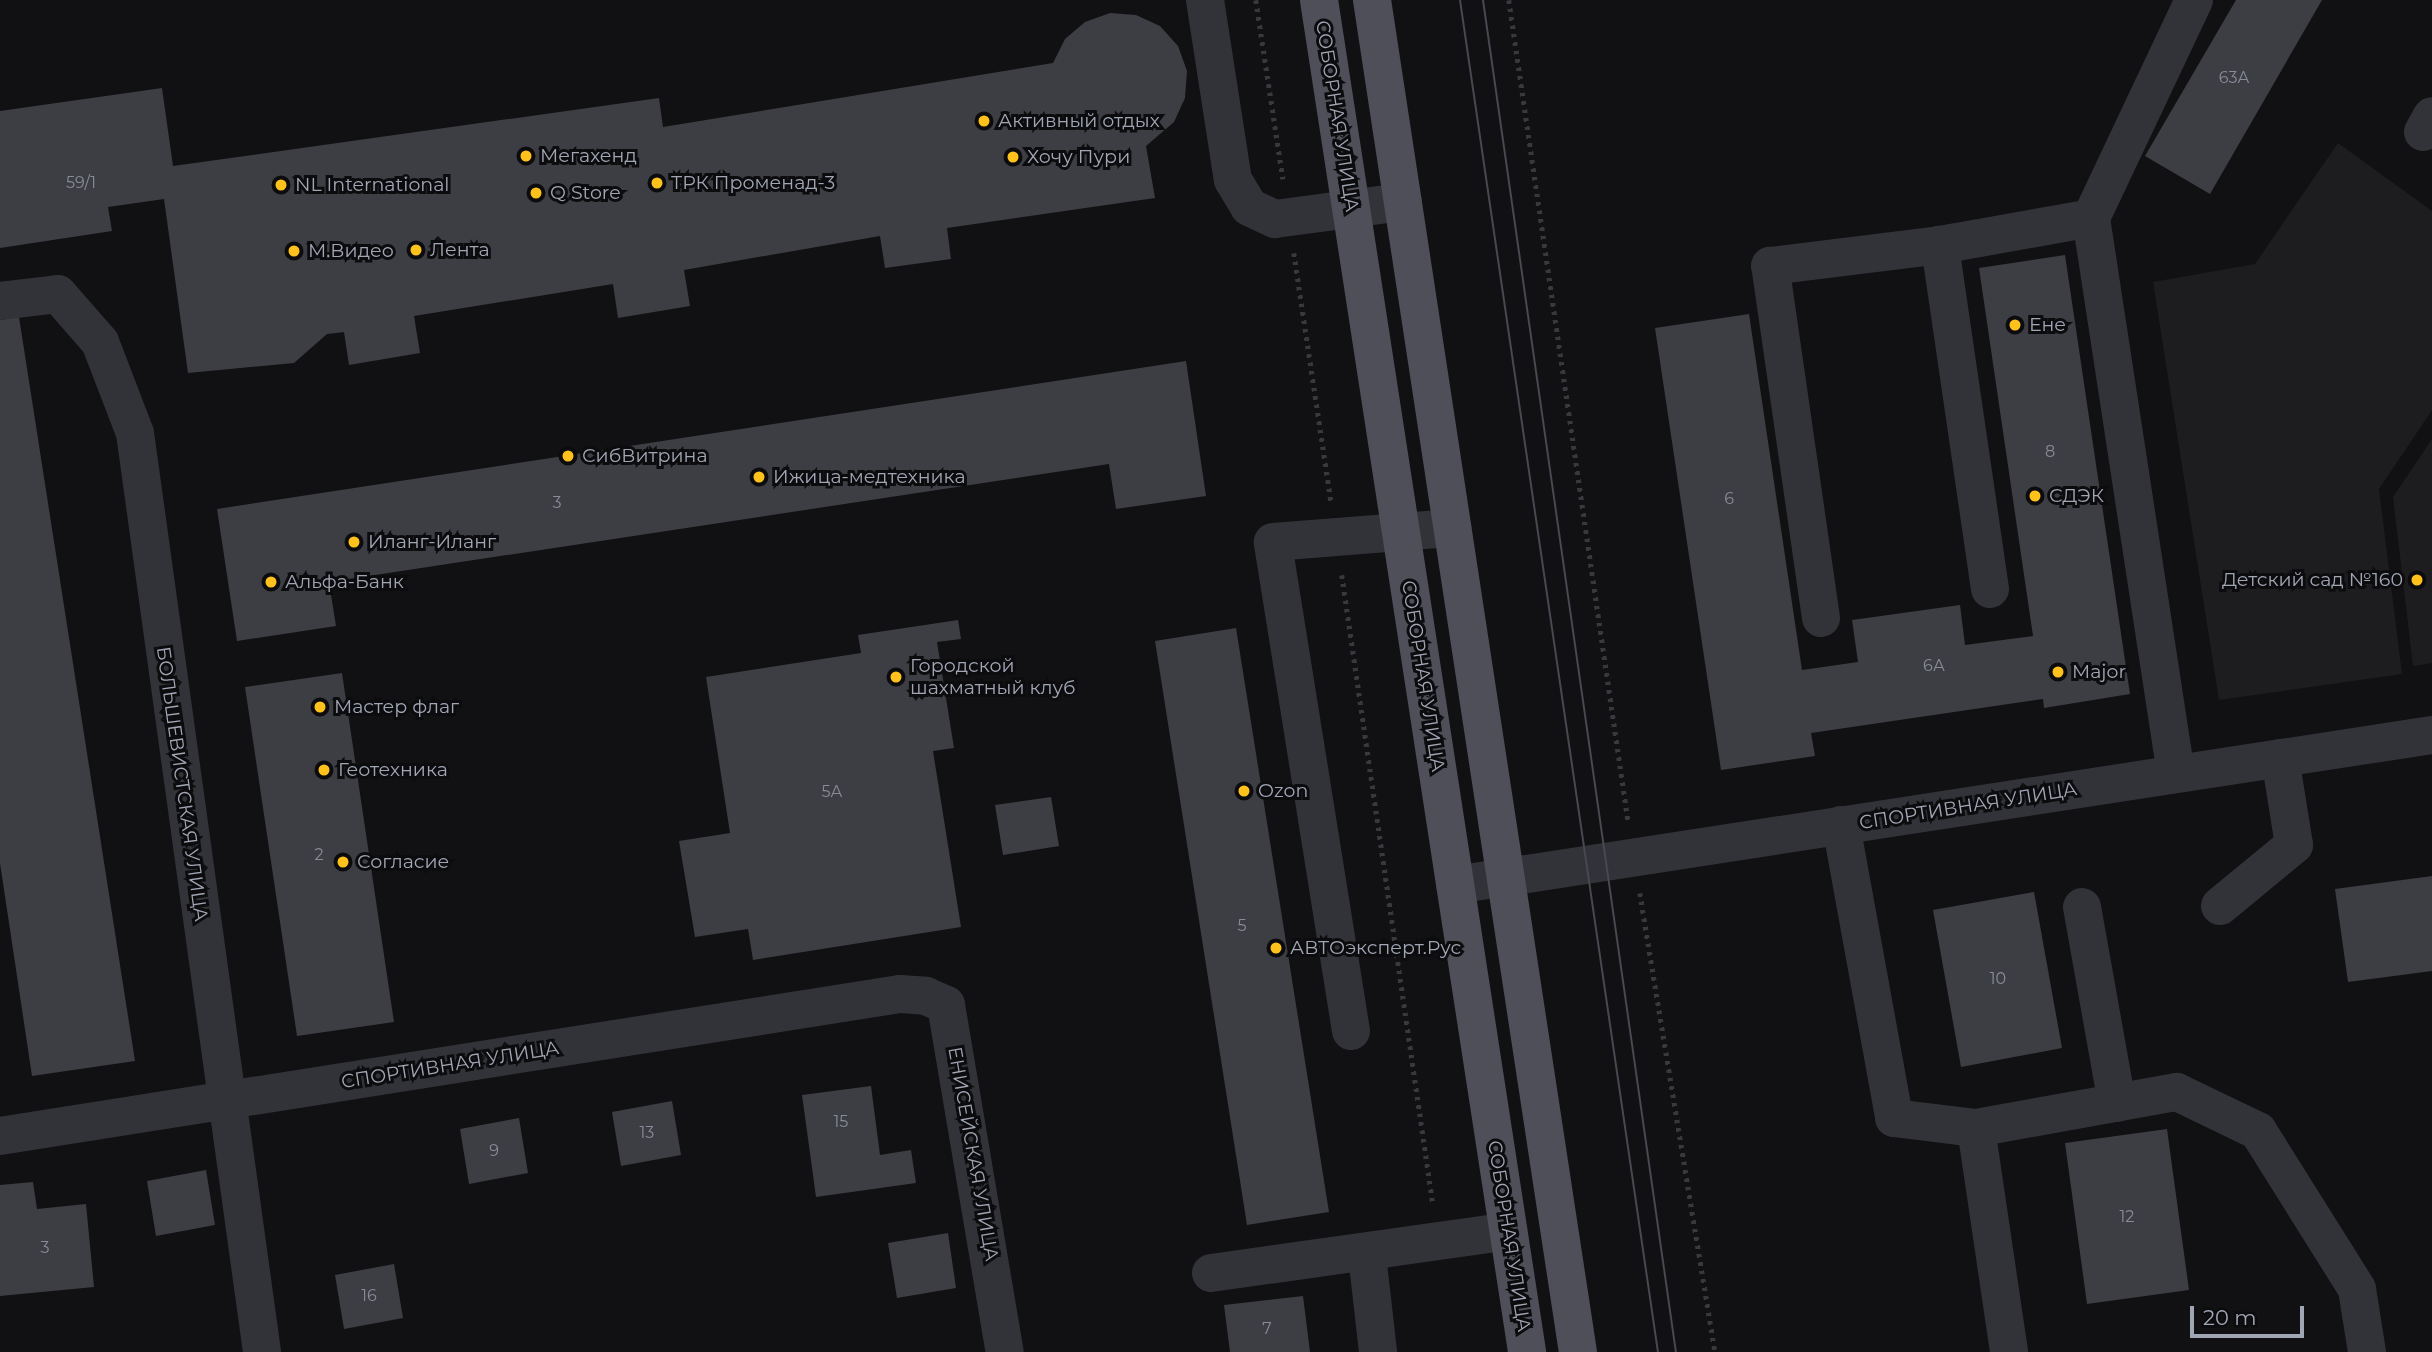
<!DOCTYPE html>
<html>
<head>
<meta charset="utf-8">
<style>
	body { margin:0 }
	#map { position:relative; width:2432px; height:1352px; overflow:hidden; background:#111113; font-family:Montserrat,sans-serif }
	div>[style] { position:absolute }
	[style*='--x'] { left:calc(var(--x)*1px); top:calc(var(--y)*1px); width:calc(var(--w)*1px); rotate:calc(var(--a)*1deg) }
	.built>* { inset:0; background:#1d1d20 }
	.building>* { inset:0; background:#3d3e43 }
	.path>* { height:4.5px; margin-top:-2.25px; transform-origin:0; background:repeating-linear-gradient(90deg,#38393f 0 3.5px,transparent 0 8.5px) }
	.minor>* { height:38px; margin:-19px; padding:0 19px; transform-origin:19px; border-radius:19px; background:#323338 }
	.major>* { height:38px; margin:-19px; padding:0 19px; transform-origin:19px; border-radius:19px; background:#4e4f58 }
	.tram>* { height:2px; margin:-1px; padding:0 1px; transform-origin:1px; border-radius:1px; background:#474850 }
	.dots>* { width:19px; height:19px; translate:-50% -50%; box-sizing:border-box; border:4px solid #0c0c0e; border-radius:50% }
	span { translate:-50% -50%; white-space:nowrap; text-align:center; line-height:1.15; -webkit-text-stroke:6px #0c0c0e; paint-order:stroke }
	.number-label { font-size:16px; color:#888c98 }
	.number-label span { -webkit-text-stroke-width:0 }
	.street-label { font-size:19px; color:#a1a6b5 }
	.poi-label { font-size:19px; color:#a1a6b5 }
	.left { translate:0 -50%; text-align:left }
	.right { translate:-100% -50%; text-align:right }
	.scale { position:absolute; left:2190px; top:1306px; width:114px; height:32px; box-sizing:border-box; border:4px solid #a1a6b5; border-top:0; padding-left:9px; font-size:21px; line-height:24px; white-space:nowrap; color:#a1a6b5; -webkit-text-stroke:5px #0c0c0e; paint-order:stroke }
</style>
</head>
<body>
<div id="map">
	<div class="built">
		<i style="clip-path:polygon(2338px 143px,2432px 211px,2432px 410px,2379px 489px,2402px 674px,2219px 700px,2153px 282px,2255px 264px)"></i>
		<i style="clip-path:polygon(2432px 439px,2432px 663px,2413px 666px,2393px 497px)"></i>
	</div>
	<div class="building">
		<i style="clip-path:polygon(2236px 0,2322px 0,2210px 194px,2145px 156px)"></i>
		<i style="clip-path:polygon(1110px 13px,1136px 15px,1160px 26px,1178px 46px,1187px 71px,1185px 98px,1174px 122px,1146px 146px,1155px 198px,947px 228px,951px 259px,885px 268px,880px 236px,684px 270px,690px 306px,618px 318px,613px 284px,414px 316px,420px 353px,349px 365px,344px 332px,327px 334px,294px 363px,188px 373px,164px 199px,108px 207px,112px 231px,0 248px,0 111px,162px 88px,173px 166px,659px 98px,663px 127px,1053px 63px,1065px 39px,1085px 22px)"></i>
		<i style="clip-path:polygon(2065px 255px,2130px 694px,2044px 708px,2043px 699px,1811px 733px,1815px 756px,1721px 770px,1655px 328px,1749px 314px,1802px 670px,1858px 662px,1852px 620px,1960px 605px,1965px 645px,2033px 636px,1979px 268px)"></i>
		<i style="clip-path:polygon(19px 317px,135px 1061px,32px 1076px,0 863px,0 320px)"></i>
		<i style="clip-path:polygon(1186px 361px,1206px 496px,1116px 509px,1109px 464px,329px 582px,336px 626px,237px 641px,217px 509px)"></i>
		<i style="clip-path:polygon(958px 620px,961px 639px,937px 642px,954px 748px,933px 751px,961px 927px,753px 960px,748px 929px,695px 937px,679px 841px,730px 833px,706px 677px,861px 653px,858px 635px)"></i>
		<i style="clip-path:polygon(1236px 628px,1329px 1212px,1247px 1225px,1155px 641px)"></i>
		<i style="clip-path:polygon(342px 673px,394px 1022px,297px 1036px,245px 687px)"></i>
		<i style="clip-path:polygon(1051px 797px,1059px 846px,1003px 855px,995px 805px)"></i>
		<i style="clip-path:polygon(2432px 876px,2432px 971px,2348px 982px,2335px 889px)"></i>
		<i style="clip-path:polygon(2034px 892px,2062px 1048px,1961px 1067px,1933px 910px)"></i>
		<i style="clip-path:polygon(871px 1086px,880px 1155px,911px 1150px,916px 1183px,816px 1197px,802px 1095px)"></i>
		<i style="clip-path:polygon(672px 1101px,681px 1155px,621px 1166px,612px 1112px)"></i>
		<i style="clip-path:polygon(519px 1118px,528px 1173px,469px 1184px,460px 1129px)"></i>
		<i style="clip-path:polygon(2167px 1129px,2189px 1290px,2087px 1304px,2065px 1143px)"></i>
		<i style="clip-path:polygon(206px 1170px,215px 1225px,156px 1236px,147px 1181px)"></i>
		<i style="clip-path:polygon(33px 1182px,37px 1209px,86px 1204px,94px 1287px,0 1296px,0 1185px)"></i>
		<i style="clip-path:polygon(948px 1233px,956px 1288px,897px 1298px,888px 1243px)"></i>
		<i style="clip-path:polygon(394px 1264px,403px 1318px,344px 1329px,335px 1275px)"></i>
		<i style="clip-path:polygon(1303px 1296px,1310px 1352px,1230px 1352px,1224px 1305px)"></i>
	</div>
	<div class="path">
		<i style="--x:1256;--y:0;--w:181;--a:81.4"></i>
		<i style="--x:1509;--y:0;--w:829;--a:81.74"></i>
		<i style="--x:1294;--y:253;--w:251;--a:81.5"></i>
		<i style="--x:1342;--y:575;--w:636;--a:81.77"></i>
		<i style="--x:1640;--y:893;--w:465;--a:80.7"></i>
	</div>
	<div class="minor">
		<i style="--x:1205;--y:0;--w:182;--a:81.2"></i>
		<i style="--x:1233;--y:180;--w:31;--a:59"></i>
		<i style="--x:1249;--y:207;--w:29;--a:25"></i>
		<i style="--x:1275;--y:219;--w:129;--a:-7.6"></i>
		<i style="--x:2423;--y:132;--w:18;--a:-61"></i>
		<i style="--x:2091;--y:218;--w:241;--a:-64.7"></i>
		<i style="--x:0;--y:301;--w:58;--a:-6.9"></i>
		<i style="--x:58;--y:294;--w:64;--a:48.8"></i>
		<i style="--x:100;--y:342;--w:97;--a:69"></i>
		<i style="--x:135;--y:433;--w:928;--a:82.13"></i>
		<i style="--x:1990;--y:589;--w:348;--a:-98.3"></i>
		<i style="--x:1940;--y:245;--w:153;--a:-10.1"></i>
		<i style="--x:2091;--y:218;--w:562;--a:81.31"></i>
		<i style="--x:1821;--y:618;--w:356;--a:-98.2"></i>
		<i style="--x:1770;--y:266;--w:171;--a:-7"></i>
		<i style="--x:1841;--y:825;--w:298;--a:79.7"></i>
		<i style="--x:1894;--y:1118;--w:83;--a:7"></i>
		<i style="--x:1976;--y:1128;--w:204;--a:-10.2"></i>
		<i style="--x:2177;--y:1092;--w:90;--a:25.7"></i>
		<i style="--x:2258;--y:1131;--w:186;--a:57.9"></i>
		<i style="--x:2357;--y:1289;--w:64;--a:81"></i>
		<i style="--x:1455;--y:885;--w:988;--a:-8.73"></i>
		<i style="--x:2220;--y:906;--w:96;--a:-39.5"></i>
		<i style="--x:2294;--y:845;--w:88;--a:-99.1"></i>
		<i style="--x:2082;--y:907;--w:199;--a:79.9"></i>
		<i style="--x:1351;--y:1031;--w:495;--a:-99.1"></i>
		<i style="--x:1273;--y:542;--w:180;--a:-4.5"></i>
		<i style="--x:1976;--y:1128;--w:226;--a:81.6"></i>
		<i style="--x:0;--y:1136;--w:911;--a:-8.97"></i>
		<i style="--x:900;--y:994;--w:26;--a:4"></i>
		<i style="--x:926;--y:996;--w:22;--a:24"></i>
		<i style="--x:946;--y:1005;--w:352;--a:80.4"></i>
		<i style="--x:1367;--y:1255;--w:98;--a:83.5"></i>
		<i style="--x:1211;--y:1273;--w:300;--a:-8"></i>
	</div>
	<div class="major">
		<i style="--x:1319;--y:0;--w:1368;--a:81.25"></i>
		<i style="--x:1372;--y:0;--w:1368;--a:81.34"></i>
	</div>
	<div class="tram">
		<i style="--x:1460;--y:0;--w:1366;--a:81.67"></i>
		<i style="--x:1483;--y:0;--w:1366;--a:81.88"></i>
	</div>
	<div class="dots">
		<i style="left:984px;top:121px;background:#ffc21d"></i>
		<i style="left:526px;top:156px;background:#ffc21d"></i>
		<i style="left:1013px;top:157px;background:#ffc21d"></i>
		<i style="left:657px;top:183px;background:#ffc21d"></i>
		<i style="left:281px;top:185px;background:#ffc21d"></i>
		<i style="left:536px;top:193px;background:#ffc21d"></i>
		<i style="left:416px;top:250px;background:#ffc21d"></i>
		<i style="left:294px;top:251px;background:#ffc21d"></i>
		<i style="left:2015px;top:325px;background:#ffc21d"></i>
		<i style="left:568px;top:456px;background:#ffc21d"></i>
		<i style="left:759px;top:477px;background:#ffc21d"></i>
		<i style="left:2035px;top:496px;background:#ffc21d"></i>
		<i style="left:354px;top:542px;background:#ffc21d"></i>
		<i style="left:2417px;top:580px;background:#ffc21d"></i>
		<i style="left:271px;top:582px;background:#ffc21d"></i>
		<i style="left:2058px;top:672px;background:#ffc21d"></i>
		<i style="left:896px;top:677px;background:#ffc21d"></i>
		<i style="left:320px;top:707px;background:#ffc21d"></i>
		<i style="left:324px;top:770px;background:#ffc21d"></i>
		<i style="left:1244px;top:791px;background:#ffc21d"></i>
		<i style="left:343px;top:862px;background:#ffc21d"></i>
		<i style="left:1276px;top:948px;background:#ffc21d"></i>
	</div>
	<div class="number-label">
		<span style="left:2234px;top:78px">63А</span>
		<span style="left:81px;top:183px">59/1</span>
		<span style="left:2050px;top:452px">8</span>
		<span style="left:1729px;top:499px">6</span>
		<span style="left:557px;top:503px">3</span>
		<span style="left:1934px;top:666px">6А</span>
		<span style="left:832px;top:792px">5А</span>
		<span style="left:319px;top:855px">2</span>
		<span style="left:1242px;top:926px">5</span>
		<span style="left:1998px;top:979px">10</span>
		<span style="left:841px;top:1122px">15</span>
		<span style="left:647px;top:1133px">13</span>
		<span style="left:494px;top:1151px">9</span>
		<span style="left:2127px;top:1217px">12</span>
		<span style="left:45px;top:1248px">3</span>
		<span style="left:369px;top:1296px">16</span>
		<span style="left:1267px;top:1329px">7</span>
	</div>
	<div class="street-label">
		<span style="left:1337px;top:116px;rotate:81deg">СОБОРНАЯ УЛИЦА</span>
		<span style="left:1423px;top:676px;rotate:81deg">СОБОРНАЯ УЛИЦА</span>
		<span style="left:182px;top:784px;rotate:82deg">БОЛЬШЕВИСТСКАЯ УЛИЦА</span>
		<span style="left:1968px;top:806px;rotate:-9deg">СПОРТИВНАЯ УЛИЦА</span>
		<span style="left:450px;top:1065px;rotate:-9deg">СПОРТИВНАЯ УЛИЦА</span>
		<span style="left:973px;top:1154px;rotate:80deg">ЕНИСЕЙСКАЯ УЛИЦА</span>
		<span style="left:1509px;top:1236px;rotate:81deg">СОБОРНАЯ УЛИЦА</span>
	</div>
	<div class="poi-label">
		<span class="left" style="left:998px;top:121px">Активный отдых</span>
		<span class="left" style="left:540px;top:156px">Мегахенд</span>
		<span class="left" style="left:1027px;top:157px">Хочу Пури</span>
		<span class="left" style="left:671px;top:183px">ТРК Променад-3</span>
		<span class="left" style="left:295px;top:185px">NL International</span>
		<span class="left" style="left:550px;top:193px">Q Store</span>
		<span class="left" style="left:430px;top:250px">Лента</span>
		<span class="left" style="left:308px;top:251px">М.Видео</span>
		<span class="left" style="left:2029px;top:325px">Ене</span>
		<span class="left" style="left:582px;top:456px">СибВитрина</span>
		<span class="left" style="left:773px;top:477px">Ижица-медтехника</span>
		<span class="left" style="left:2049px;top:496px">СДЭК</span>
		<span class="left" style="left:368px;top:542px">Иланг-Иланг</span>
		<span class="right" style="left:2403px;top:580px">Детский сад №160</span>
		<span class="left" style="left:285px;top:582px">Альфа-Банк</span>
		<span class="left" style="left:910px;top:677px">Городской<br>шахматный клуб</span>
		<span class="left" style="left:2072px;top:672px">Major</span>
		<span class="left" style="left:334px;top:707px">Мастер флаг</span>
		<span class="left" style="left:338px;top:770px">Геотехника</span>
		<span class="left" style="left:1258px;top:791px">Ozon</span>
		<span class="left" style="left:357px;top:862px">Согласие</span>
		<span class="left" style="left:1290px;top:948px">АВТОэксперт.Рус</span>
	</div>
	<div class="scale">20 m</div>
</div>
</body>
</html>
